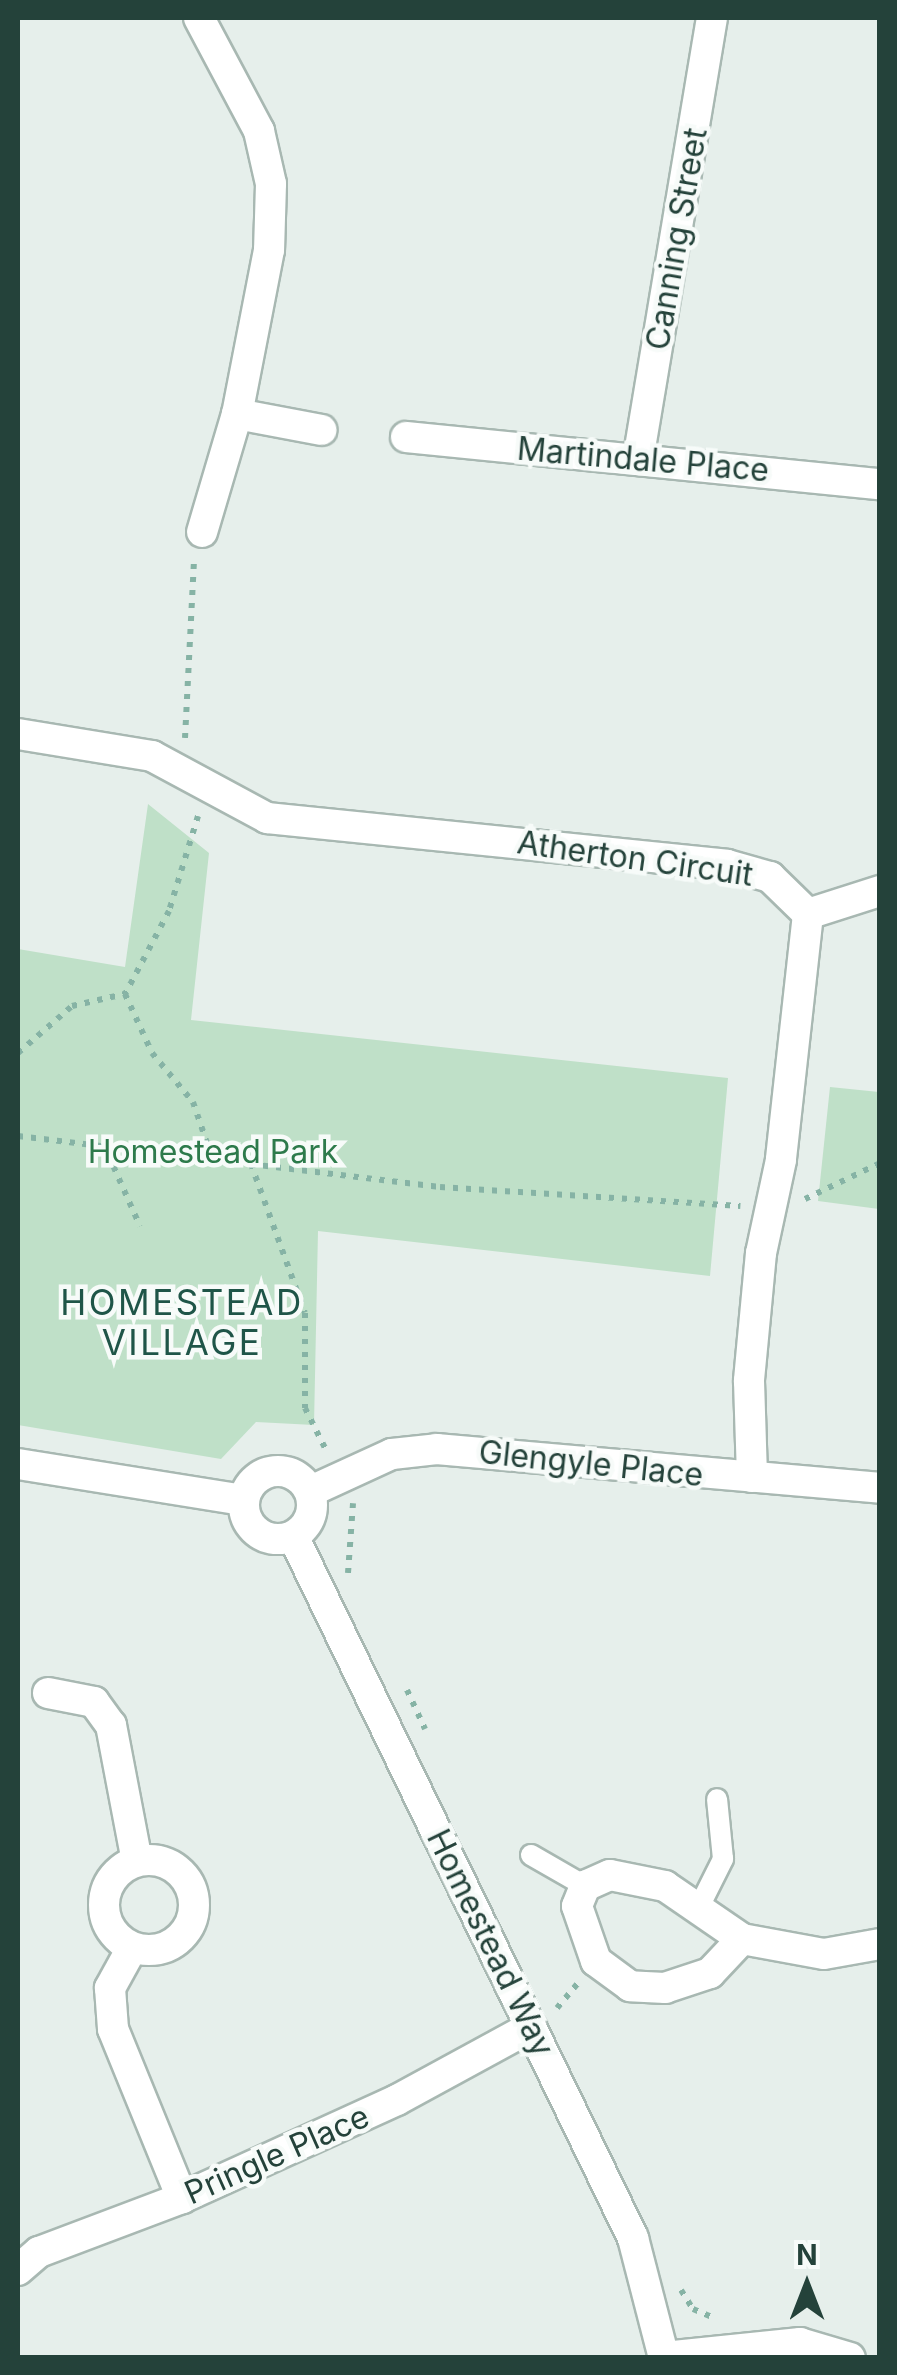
<!DOCTYPE html>
<html>
<head>
<meta charset="utf-8">
<style>
	body { margin:0 }
	#map { position:relative; width:897px; height:2375px; overflow:hidden; background:#e6efeb; font-family:Inter,sans-serif }
	div>[style] { position:absolute }
	[style*='--x'] { left:calc(var(--x)*1px); top:calc(var(--y)*1px); width:calc(var(--w)*1px); rotate:calc(var(--a)*1deg) }
	.green>* { inset:0; background:#bfe0c8 }
	.path>* { height:6px; margin-top:-3px; transform-origin:0; background:repeating-linear-gradient(90deg,#86b3a5 0 5px,transparent 0 13px) }
	.roads { filter:drop-shadow(2px 0 #a8b8b2) drop-shadow(-2px 0 #a8b8b2) drop-shadow(0 2px #a8b8b2) drop-shadow(0 -2px #a8b8b2) }
	.service>* { height:20px; margin:-10px; padding:0 10px; transform-origin:10px; border-radius:10px; background:#fff }
	.minor>* { height:30px; margin:-15px; padding:0 15px; transform-origin:15px; border-radius:15px; background:#fff }
	.minor>.ring { margin:-15px; padding:0; box-sizing:content-box; background:none; border:30px solid #fff; border-radius:50% }
	span { translate:-50% -50%; white-space:nowrap; text-align:center; line-height:1.15; -webkit-text-stroke:9px #f7fbf9; paint-order:stroke }
	.street-label { font-size:32px; color:#24423a }
	.park-label { font-size:32px; color:#2d7a4b }
	.neighbourhood-label { font-size:35px; color:#1f5548; letter-spacing:2.5px }
	.frame { position:absolute; inset:0; border:20px solid #24423a; pointer-events:none }
	.north { position:absolute; left:757px; top:2235px; width:100px; height:100px; -webkit-text-stroke:8px #f7fbf9; paint-order:stroke; rotate:0deg; font-size:28px; font-weight:700; line-height:40px; text-align:center; color:#24423a }
	.north::after { content:''; display:block; margin:auto; width:35px; height:45px; background:#24423a; clip-path:polygon(50% 0,100% 100%,50% 72%,0 100%) }
</style>
</head>
<body>
<div id="map">
	<div class="green">
		<i style="clip-path:polygon(148px 804px,209px 853px,191px 1020px,728px 1078px,710px 1276px,318px 1231px,314px 1425px,256px 1422px,221px 1459px,18px 1425px,18px 949px,125px 967px)"></i>
		<i style="clip-path:polygon(830px 1087px,879px 1092px,879px 1209px,818px 1201px)"></i>
	</div>
	<div class="path">
		<i style="--x:185;--y:738;--w:180;--a:-87.1"></i>
		<i style="--x:198;--y:816;--w:99;--a:107"></i>
		<i style="--x:169;--y:911;--w:94;--a:117.9"></i>
		<i style="--x:125;--y:994;--w:65;--a:65.4"></i>
		<i style="--x:152;--y:1053;--w:64;--a:50.1"></i>
		<i style="--x:193;--y:1102;--w:56;--a:71.2"></i>
		<i style="--x:18;--y:1053;--w:72;--a:-41"></i>
		<i style="--x:72;--y:1006;--w:54;--a:-12.8"></i>
		<i style="--x:18;--y:1136;--w:425;--a:6.9"></i>
		<i style="--x:440;--y:1187;--w:301;--a:3.6"></i>
		<i style="--x:103;--y:1143;--w:91;--a:66"></i>
		<i style="--x:251;--y:1164;--w:158;--a:70.1"></i>
		<i style="--x:305;--y:1313;--w:95;--a:90"></i>
		<i style="--x:305;--y:1408;--w:49;--a:63.4"></i>
		<i style="--x:805;--y:1199;--w:83;--a:-25.6"></i>
		<i style="--x:348;--y:1573;--w:70;--a:-85.9"></i>
		<i style="--x:407;--y:1690;--w:43;--a:65.2"></i>
		<i style="--x:557;--y:2008;--w:34;--a:-50"></i>
		<i style="--x:681;--y:2290;--w:22;--a:58"></i>
		<i style="--x:693;--y:2309;--w:25;--a:23"></i>
	</div>
	<div class="roads">
		<div class="service">
			<i style="--x:531;--y:1855;--w:62;--a:29.9"></i>
			<i style="--x:699;--y:1907;--w:54;--a:-63.4"></i>
			<i style="--x:723;--y:1859;--w:60;--a:-95.7"></i>
		</div>
		<div class="minor">
			<i style="--x:199;--y:18;--w:128;--a:62"></i>
			<i style="--x:259;--y:131;--w:54;--a:77.2"></i>
			<i style="--x:271;--y:184;--w:66;--a:91.7"></i>
			<i style="--x:269;--y:250;--w:167;--a:101"></i>
			<i style="--x:237;--y:414;--w:123;--a:106.5"></i>
			<i style="--x:237;--y:414;--w:86;--a:10.7"></i>
			<i style="--x:406;--y:437;--w:476;--a:5.7"></i>
			<i style="--x:638;--y:460;--w:448;--a:-80.5"></i>
			<i style="--x:18;--y:734;--w:136;--a:9.3"></i>
			<i style="--x:152;--y:756;--w:131;--a:28.3"></i>
			<i style="--x:267;--y:818;--w:462;--a:5.8"></i>
			<i style="--x:727;--y:865;--w:45;--a:15.6"></i>
			<i style="--x:770;--y:877;--w:53;--a:44.2"></i>
			<i style="--x:808;--y:914;--w:247;--a:96.3"></i>
			<i style="--x:781;--y:1160;--w:95;--a:102.1"></i>
			<i style="--x:761;--y:1253;--w:129;--a:95.4"></i>
			<i style="--x:749;--y:1381;--w:96;--a:88.2"></i>
			<i style="--x:808;--y:914;--w:76;--a:-17.7"></i>
			<i style="--x:18;--y:1464;--w:227;--a:9.1"></i>
			<i class="ring" style="left:244px;top:1471px;width:38px;height:38px"></i>
			<i style="--x:311;--y:1491;--w:89;--a:-24.6"></i>
			<i style="--x:392;--y:1454;--w:45;--a:-6.3"></i>
			<i style="--x:437;--y:1449;--w:445;--a:5"></i>
			<i style="--x:294;--y:1538;--w:778;--a:64.16"></i>
			<i style="--x:633;--y:2238;--w:124;--a:75.5"></i>
			<i style="--x:48;--y:1693;--w:47;--a:11.1"></i>
			<i style="--x:94;--y:1702;--w:29;--a:54"></i>
			<i style="--x:111;--y:1725;--w:133;--a:79.2"></i>
			<i class="ring" style="left:104px;top:1860px;width:60px;height:60px"></i>
			<i style="--x:610;--y:1875;--w:56;--a:11.3"></i>
			<i style="--x:665;--y:1886;--w:93;--a:34.5"></i>
			<i style="--x:742;--y:1939;--w:47;--a:133.3"></i>
			<i style="--x:710;--y:1973;--w:47;--a:161.6"></i>
			<i style="--x:665;--y:1988;--w:35;--a:-177"></i>
			<i style="--x:630;--y:1986;--w:42;--a:-143.7"></i>
			<i style="--x:596;--y:1961;--w:58;--a:-109.1"></i>
			<i style="--x:577;--y:1906;--w:22;--a:-68"></i>
			<i style="--x:585;--y:1886;--w:27;--a:-24"></i>
			<i style="--x:742;--y:1939;--w:83;--a:10.4"></i>
			<i style="--x:824;--y:1954;--w:57;--a:-10.1"></i>
			<i style="--x:132;--y:1948;--w:46;--a:118.8"></i>
			<i style="--x:110;--y:1988;--w:41;--a:85.8"></i>
			<i style="--x:113;--y:2029;--w:183;--a:67.8"></i>
			<i style="--x:18;--y:2270;--w:28;--a:-41"></i>
			<i style="--x:39;--y:2252;--w:153;--a:-20.7"></i>
			<i style="--x:182;--y:2198;--w:236;--a:-24.5"></i>
			<i style="--x:397;--y:2100;--w:153;--a:-28.6"></i>
			<i style="--x:664;--y:2357;--w:137;--a:-5.9"></i>
			<i style="--x:800;--y:2343;--w:52;--a:16.7"></i>
		</div>
	</div>
	<div class="street-label">
		<span style="left:677px;top:239px;rotate:-80deg">Canning Street</span>
		<span style="left:643px;top:460px;rotate:5deg">Martindale Place</span>
		<span style="left:635px;top:859px;rotate:8deg">Atherton Circuit</span>
		<span style="left:591px;top:1464px;rotate:6deg">Glengyle Place</span>
		<span style="left:490px;top:1943px;rotate:64deg">Homestead Way</span>
		<span style="left:277px;top:2155px;rotate:-24deg">Pringle Place</span>
	</div>
	<div class="park-label">
		<span style="left:213px;top:1152px">Homestead Park</span>
	</div>
	<div class="neighbourhood-label">
		<span style="left:182px;top:1322px">HOMESTEAD<br>VILLAGE</span>
	</div>
	<div class="frame"></div>
	<div class="north">N</div>
</div>
</body>
</html>
